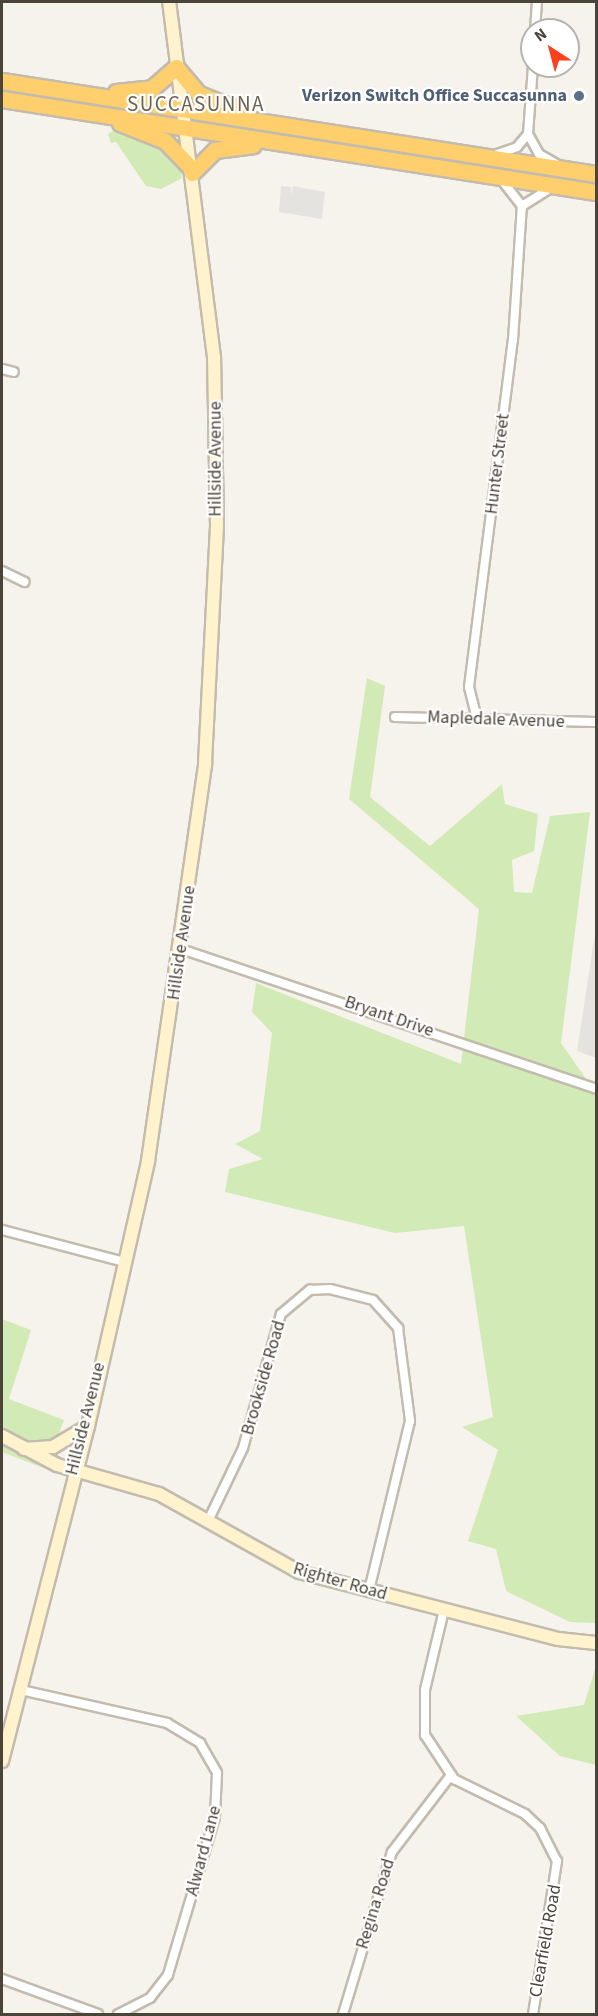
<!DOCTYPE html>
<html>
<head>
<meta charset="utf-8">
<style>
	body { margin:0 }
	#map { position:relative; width:598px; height:2016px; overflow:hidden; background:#f6f3ec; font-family:"Source Sans 3",sans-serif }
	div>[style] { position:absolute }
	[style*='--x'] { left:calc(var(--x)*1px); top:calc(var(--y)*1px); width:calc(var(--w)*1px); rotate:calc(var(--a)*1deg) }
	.green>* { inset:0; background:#d2eab5 }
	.parking>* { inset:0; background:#e5e3e0 }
	.roads { filter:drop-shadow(2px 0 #c2bbae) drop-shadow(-2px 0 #c2bbae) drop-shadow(0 2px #c2bbae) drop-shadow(0 -2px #c2bbae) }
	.street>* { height:8px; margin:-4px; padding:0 4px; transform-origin:4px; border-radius:4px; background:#fff }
	.secondary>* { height:12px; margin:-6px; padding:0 6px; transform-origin:6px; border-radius:6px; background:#fff3cd }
	.highway>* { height:15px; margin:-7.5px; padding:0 7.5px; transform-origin:7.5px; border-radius:7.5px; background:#ffcf6e }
	.dots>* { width:16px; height:16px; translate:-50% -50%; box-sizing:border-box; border:3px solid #fff; border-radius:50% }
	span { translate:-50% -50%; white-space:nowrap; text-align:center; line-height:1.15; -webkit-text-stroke:4.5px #fff; paint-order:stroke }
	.service-label { font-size:18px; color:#4e5e75; font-weight:700 }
	.right { translate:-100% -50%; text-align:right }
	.street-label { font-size:18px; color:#4b4439 }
	.quarter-label { font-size:21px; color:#6e6250; letter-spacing:1.5px }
	.frame { position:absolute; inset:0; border:3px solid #4b4439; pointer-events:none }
	.north { position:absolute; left:520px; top:18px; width:60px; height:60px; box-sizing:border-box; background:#fff; border:2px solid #b7b4b0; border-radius:50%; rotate:324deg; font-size:16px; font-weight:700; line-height:24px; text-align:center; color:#4b4439 }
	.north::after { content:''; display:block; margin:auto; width:21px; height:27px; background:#fc3f1d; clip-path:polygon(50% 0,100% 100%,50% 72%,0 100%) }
</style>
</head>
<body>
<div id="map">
	<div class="green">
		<i style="clip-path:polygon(114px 130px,160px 143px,180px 166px,182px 178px,161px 189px,146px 186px,116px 142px,111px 143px,108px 134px)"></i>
		<i style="clip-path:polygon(358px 143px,510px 166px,509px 173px,335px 145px)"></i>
		<i style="clip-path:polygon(514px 166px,596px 179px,596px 186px,513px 173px)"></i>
		<i style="clip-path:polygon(367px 678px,385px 686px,370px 797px,430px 846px,502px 784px,505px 804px,538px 814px,534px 851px,512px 860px,514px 892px,532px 893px,550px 816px,590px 812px,561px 1043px,596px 1093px,596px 1623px,570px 1622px,506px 1591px,496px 1549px,468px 1541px,498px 1450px,462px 1427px,493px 1417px,464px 1226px,395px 1233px,225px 1192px,229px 1169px,263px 1159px,235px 1144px,260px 1131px,272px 1033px,252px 1012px,256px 983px,461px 1064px,479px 909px,349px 799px)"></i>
		<i style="clip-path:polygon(2px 1319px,31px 1330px,9px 1399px,64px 1420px,46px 1469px,2px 1452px)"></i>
		<i style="clip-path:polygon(596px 1666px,596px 1765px,560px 1756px,516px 1716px,584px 1705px)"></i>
	</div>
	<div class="parking">
		<i style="clip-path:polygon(281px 186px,291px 187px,291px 195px,293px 186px,325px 192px,322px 219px,279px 212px)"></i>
		<i style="clip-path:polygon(596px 927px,596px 1058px,577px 1051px)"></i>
	</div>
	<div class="roads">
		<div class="street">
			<i style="--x:535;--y:30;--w:28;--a:-86"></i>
			<i style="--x:533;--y:66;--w:68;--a:94.2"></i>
			<i style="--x:528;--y:134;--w:23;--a:61"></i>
			<i style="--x:539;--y:154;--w:20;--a:30"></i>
			<i style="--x:497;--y:154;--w:21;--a:-19"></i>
			<i style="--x:517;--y:147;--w:17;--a:-50"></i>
			<i style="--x:522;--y:206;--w:34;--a:-32"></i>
			<i style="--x:2;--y:369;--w:12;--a:14"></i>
			<i style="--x:2;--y:571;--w:25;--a:26"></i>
			<i style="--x:395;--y:717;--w:201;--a:1.4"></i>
			<i style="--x:477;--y:719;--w:33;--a:-104"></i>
			<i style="--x:469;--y:687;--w:350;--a:-82.8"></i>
			<i style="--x:513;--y:340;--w:134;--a:-86.2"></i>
			<i style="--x:522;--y:206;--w:33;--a:-128"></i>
			<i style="--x:181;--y:949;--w:438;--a:18.6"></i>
			<i style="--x:2;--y:1230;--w:126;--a:14.7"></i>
			<i style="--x:209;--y:1519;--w:79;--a:-64.4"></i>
			<i style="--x:243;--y:1448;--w:139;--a:-74.2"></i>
			<i style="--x:281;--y:1314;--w:38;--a:-40"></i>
			<i style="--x:310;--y:1290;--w:20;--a:-3"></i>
			<i style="--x:330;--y:1289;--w:44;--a:14.3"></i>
			<i style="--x:373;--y:1300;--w:38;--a:48"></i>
			<i style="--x:398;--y:1328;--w:94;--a:82.6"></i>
			<i style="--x:410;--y:1421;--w:175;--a:103.6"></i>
			<i style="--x:444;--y:1610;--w:82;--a:103.4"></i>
			<i style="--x:425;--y:1690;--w:45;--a:90"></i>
			<i style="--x:425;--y:1735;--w:53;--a:56.6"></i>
			<i style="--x:454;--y:1779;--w:79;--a:26.2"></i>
			<i style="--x:525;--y:1814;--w:21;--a:43"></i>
			<i style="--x:540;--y:1828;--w:37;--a:63"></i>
			<i style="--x:557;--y:1861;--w:155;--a:98.9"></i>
			<i style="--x:21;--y:1690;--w:150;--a:12.7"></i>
			<i style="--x:167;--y:1723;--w:39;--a:31"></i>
			<i style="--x:200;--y:1743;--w:34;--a:60"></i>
			<i style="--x:217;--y:1773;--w:44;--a:92.6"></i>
			<i style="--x:215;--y:1817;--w:165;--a:106.6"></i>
			<i style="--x:168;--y:1975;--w:29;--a:128"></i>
			<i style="--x:150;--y:1998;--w:36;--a:153"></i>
			<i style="--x:2;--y:1979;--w:102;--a:20"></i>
			<i style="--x:343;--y:2014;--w:169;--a:-73.2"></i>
			<i style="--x:392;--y:1852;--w:97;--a:-52.5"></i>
		</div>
		<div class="secondary">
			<i style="--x:2;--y:1436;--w:62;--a:27.8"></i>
			<i style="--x:57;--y:1465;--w:106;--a:15.9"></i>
			<i style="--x:159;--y:1494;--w:160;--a:29.1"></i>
			<i style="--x:299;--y:1572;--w:268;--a:14.5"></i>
			<i style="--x:558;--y:1639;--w:38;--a:6"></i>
			<i style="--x:24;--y:1449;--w:29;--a:-4"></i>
			<i style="--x:53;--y:1447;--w:41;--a:-31"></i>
			<i style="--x:2;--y:1761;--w:346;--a:-75.6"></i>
			<i style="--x:88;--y:1426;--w:272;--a:-77.2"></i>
			<i style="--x:148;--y:1161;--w:402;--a:-81.8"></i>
			<i style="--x:205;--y:763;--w:237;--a:-87.1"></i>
			<i style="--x:217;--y:526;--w:169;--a:-91"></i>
			<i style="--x:214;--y:357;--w:358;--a:-97.2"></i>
		</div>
		<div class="highway">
			<i style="--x:2;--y:81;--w:601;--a:8.9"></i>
			<i style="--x:116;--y:92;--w:36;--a:-6"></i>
			<i style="--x:152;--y:88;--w:32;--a:-41"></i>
			<i style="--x:176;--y:67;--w:35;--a:50"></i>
			<i style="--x:199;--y:94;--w:48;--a:21.8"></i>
			<i style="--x:2;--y:99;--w:601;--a:8.9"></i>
			<i style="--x:120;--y:123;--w:48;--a:21.8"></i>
			<i style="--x:165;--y:141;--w:37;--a:46"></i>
			<i style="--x:192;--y:173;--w:33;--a:-45"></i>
			<i style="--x:215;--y:150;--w:38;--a:-7"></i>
		</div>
	</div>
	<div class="dots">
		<i style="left:579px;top:96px;background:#5c6f8a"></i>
	</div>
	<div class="service-label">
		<span class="right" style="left:567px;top:96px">Verizon Switch Office Succasunna</span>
	</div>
	<div class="street-label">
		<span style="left:216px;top:459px;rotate:-90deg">Hillside Avenue</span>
		<span style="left:498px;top:464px;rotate:-83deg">Hunter Street</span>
		<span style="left:496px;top:720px;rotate:2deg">Mapledale Avenue</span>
		<span style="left:182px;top:943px;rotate:-82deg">Hillside Avenue</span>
		<span style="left:389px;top:1017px;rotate:19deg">Bryant Drive</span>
		<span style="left:264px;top:1378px;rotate:-74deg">Brookside Road</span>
		<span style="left:86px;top:1419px;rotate:-76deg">Hillside Avenue</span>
		<span style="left:340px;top:1582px;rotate:16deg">Righter Road</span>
		<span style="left:204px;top:1851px;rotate:-75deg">Alward Lane</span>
		<span style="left:376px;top:1904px;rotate:-73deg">Regina Road</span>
		<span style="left:546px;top:1941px;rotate:-80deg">Clearfield Road</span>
	</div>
	<div class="quarter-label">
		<span style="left:196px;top:104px">SUCCASUNNA</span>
	</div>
	<div class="frame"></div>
	<div class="north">N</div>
</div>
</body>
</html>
